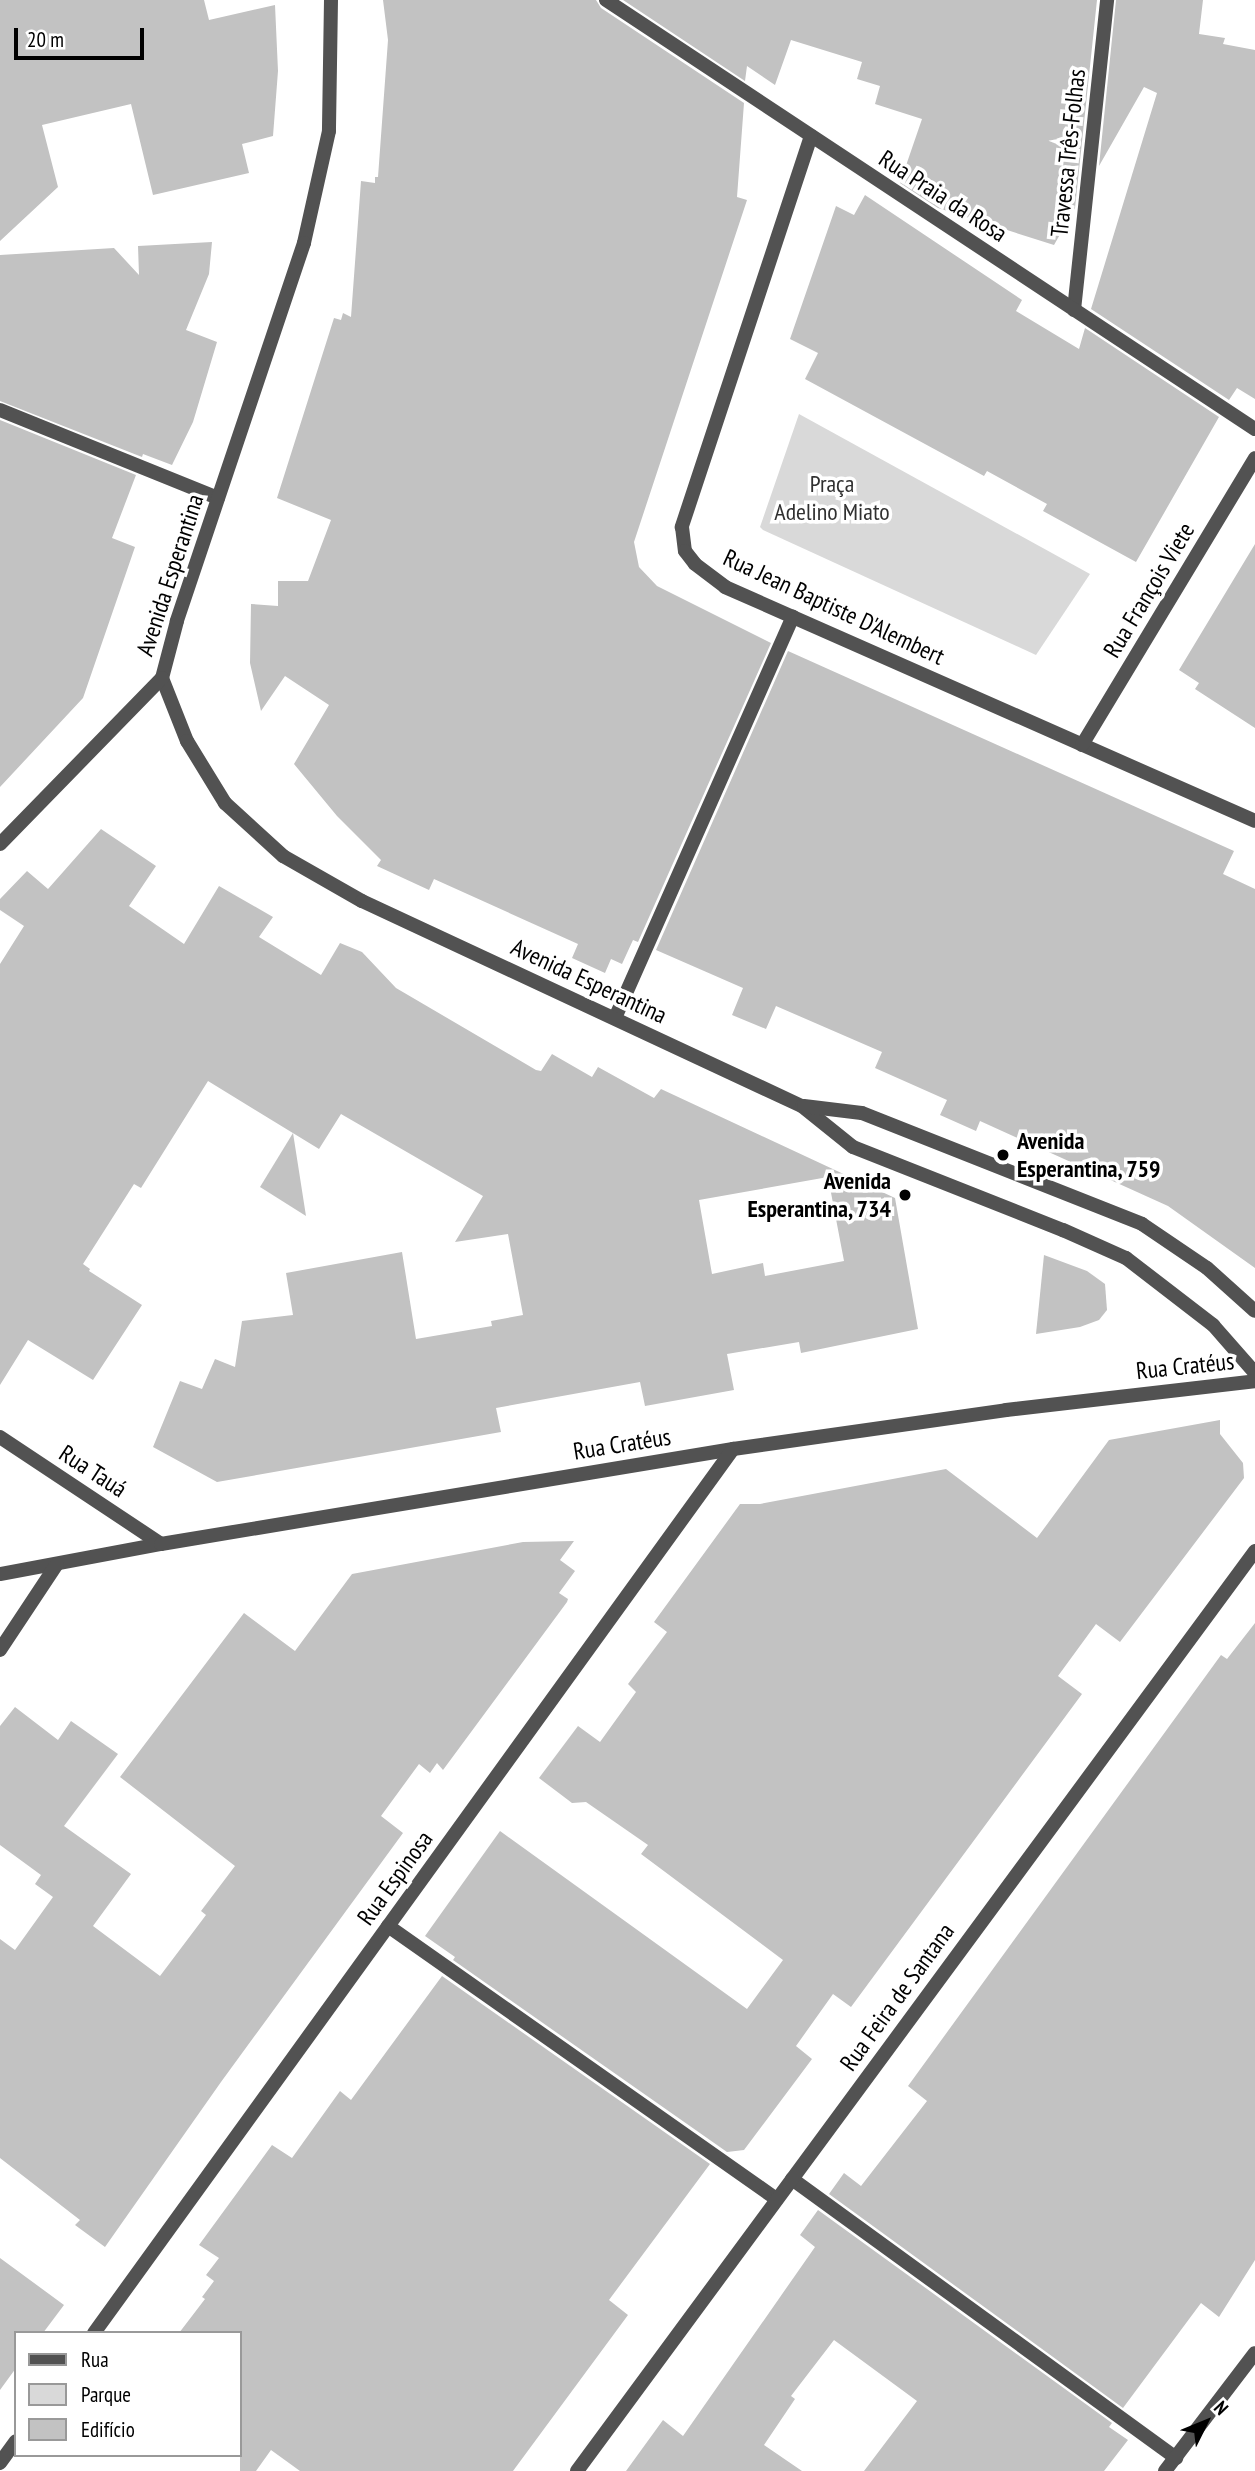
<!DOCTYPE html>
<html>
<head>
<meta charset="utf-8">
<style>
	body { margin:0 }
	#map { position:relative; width:1255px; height:2471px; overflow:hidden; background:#fff; font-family:"PT Sans Narrow",sans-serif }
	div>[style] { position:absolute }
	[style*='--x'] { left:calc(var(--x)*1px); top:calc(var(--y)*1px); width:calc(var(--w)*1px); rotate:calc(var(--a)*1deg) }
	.green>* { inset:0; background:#d9d9d9 }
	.building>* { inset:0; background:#c2c2c2 }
	.lane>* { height:14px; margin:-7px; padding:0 7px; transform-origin:7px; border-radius:7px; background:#525252 }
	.street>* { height:14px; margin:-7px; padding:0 7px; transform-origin:7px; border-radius:7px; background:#525252 }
	.dots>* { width:19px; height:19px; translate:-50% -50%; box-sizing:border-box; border:4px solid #fff; border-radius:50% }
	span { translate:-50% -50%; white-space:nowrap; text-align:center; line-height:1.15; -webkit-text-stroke:7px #fff; paint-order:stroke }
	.street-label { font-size:24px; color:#000 }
	.park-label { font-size:24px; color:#303030 }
	.poi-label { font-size:24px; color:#000; font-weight:700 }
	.left { translate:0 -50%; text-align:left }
	.right { translate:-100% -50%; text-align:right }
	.legend { position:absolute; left:14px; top:2331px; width:228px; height:126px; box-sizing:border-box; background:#fff; border:2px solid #999; margin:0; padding:9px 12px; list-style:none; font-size:21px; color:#000 }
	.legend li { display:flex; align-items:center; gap:14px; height:35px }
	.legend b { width:35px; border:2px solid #999 }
	.north { position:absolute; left:1171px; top:2387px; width:70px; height:70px; -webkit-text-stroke:5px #fff; paint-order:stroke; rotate:47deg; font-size:19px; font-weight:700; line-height:28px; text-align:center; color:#000 }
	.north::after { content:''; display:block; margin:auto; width:24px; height:32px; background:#000; clip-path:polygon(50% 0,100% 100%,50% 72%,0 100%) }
	.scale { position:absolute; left:14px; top:28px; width:130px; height:32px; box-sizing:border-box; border:4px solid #000; border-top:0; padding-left:9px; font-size:21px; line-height:24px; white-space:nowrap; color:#000; -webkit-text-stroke:5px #fff; paint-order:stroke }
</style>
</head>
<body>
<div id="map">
	<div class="green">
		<i style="clip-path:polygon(799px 414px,1090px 574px,1036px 655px,763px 530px,760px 527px)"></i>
	</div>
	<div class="building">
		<i style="clip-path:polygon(0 0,204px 0,209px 20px,275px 5px,278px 71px,273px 136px,242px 144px,249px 173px,153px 195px,131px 104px,42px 125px,58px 187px,0 241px)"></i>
		<i style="clip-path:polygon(383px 0,596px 0,601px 8px,744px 103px,737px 197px,747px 200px,634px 542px,639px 567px,657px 586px,771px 643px,638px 942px,633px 940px,622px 964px,611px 959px,605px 973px,572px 958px,578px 944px,434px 879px,429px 890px,377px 866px,381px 860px,337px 816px,294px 764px,329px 705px,285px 676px,261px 711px,250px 663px,251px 604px,278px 606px,278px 581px,308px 581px,331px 520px,277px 498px,334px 318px,341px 320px,343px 313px,351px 317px,361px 181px,375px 183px,375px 177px,378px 177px,388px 40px)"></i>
		<i style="clip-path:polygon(623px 0,1097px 0,1075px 208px,1054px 245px,938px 208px,900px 183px,922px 119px,875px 104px,880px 86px,857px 79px,862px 62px,791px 40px,775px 85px,747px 66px,745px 81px)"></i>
		<i style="clip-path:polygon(1116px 0,1203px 0,1199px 34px,1225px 38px,1223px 44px,1255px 50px,1255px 399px,1237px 388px,1229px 400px,1091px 309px,1157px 93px,1144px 87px,1099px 166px)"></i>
		<i style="clip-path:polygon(865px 195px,1022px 300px,1016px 311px,1079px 349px,1085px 328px,1219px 417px,1136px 562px,1043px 511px,1047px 504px,987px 471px,984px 476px,805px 379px,818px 353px,790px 339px,836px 206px,854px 215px)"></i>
		<i style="clip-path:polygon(212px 242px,209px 274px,186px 330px,217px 342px,193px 422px,172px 465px,143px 454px,142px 457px,0 401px,0 255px,114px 248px,139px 275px,138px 246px)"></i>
		<i style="clip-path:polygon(0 420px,136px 475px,112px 538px,135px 547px,83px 698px,0 787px)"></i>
		<i style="clip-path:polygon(1255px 544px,1255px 728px,1195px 689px,1199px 683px,1179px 670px)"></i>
		<i style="clip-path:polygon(788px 651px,1234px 851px,1223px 874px,1255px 889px,1255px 1268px,1168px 1206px,980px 1121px,976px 1131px,940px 1115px,947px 1100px,875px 1068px,882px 1052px,776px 1006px,766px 1029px,732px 1015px,743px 988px,656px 950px)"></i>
		<i style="clip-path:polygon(evenodd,101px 829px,156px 866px,129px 906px,184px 944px,219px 886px,273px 917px,259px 937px,321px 975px,340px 943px,362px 952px,396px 988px,536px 1070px,541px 1071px,552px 1054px,592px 1077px,598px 1067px,654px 1098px,661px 1089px,895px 1198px,918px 1329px,801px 1353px,799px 1342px,727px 1354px,734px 1390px,645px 1406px,640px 1382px,496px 1408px,501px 1432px,217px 1482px,153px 1447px,180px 1381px,202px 1389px,215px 1359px,235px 1367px,242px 1321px,293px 1315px,286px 1273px,402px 1252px,416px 1339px,492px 1326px,491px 1321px,523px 1315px,508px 1234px,455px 1242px,483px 1196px,341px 1114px,319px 1149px,208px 1081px,141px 1188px,134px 1184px,83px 1264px,90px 1269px,89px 1271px,142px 1305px,93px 1380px,28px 1340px,0 1385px,0 964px,24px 926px,0 910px,0 899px,27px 871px,48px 889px,101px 829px,828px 1177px,844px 1261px,765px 1276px,763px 1263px,712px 1274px,699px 1200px,828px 1177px)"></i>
		<i style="clip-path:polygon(293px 1133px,306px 1216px,260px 1187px)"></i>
		<i style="clip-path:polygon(1044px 1255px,1087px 1271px,1105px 1284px,1107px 1310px,1099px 1320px,1080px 1327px,1036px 1334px)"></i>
		<i style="clip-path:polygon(1220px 1420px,1220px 1434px,1243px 1463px,1244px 1478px,1120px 1642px,1096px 1624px,1058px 1676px,1082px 1694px,851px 2007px,833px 1994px,796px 2046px,812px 2059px,744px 2150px,727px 2152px,453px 1960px,455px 1957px,425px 1936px,500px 1831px,747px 2009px,783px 1960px,641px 1854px,648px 1845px,586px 1802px,572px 1803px,539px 1778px,578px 1726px,600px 1742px,636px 1692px,628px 1684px,667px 1632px,654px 1622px,740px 1504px,760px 1504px,946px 1469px,1037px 1538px,1109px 1440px)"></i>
		<i style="clip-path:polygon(574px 1541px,560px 1560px,575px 1571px,559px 1593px,568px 1599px,567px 1602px,443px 1770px,437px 1763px,430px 1773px,419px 1764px,381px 1816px,403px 1833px,221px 2082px,105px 2247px,75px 2225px,80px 2220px,0 2158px,0 1939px,15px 1950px,53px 1897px,35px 1884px,41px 1875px,0 1845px,0 1726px,15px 1707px,58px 1740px,71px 1721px,118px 1754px,64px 1826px,131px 1874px,93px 1926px,160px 1976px,206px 1915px,201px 1911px,235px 1866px,120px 1777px,244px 1613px,295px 1651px,352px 1574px,523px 1542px)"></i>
		<i style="clip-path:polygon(1255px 1623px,1255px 2260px,1219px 2317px,1201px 2303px,1123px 2408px,829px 2194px,844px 2173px,861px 2186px,927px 2101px,908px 2086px,1221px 1655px,1227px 1659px)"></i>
		<i style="clip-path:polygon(442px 1976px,710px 2164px,609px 2300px,628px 2315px,513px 2471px,300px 2471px,271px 2450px,256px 2471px,240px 2471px,240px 2333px,179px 2333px,205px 2299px,202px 2297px,214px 2281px,206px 2275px,219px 2258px,199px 2245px,272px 2145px,292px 2158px,340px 2091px,351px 2100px)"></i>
		<i style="clip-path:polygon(818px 2210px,1112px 2423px,1109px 2427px,1128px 2440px,1104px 2471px,864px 2471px,917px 2401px,834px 2340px,791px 2396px,795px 2399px,764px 2445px,802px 2471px,626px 2471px,663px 2420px,683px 2436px,815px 2247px,800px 2235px)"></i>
		<i style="clip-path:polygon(0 2258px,64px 2305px,43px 2333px,16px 2333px,16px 2368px,0 2390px)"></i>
	</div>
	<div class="lane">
		<i style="--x:1074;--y:310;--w:312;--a:-83.9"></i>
		<i style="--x:0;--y:410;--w:235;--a:22"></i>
		<i style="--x:615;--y:1018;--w:439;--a:-66.1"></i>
		<i style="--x:388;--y:1926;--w:475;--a:35.1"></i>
		<i style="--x:792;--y:2179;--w:475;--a:36"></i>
	</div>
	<div class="street">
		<i style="--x:331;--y:0;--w:131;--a:90.9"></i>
		<i style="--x:329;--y:131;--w:115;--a:102.6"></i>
		<i style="--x:304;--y:243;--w:399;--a:108.6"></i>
		<i style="--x:177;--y:621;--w:59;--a:104.7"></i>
		<i style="--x:162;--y:678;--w:68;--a:68.4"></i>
		<i style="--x:187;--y:741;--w:73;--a:58.5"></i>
		<i style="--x:225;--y:803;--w:79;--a:42.4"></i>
		<i style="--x:283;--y:856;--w:91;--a:29.7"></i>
		<i style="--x:362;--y:901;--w:485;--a:25"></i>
		<i style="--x:802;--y:1106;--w:65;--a:38.8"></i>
		<i style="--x:853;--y:1147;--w:226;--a:21.6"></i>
		<i style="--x:1063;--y:1230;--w:69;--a:24"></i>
		<i style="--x:1126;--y:1258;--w:110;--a:37.6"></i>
		<i style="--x:1213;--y:1325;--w:64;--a:48.8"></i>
		<i style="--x:606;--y:0;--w:778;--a:33.47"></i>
		<i style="--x:811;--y:136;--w:412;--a:108.3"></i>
		<i style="--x:682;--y:527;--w:24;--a:83"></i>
		<i style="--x:685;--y:551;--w:16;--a:52"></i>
		<i style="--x:695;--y:564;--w:38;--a:37"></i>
		<i style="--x:725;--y:587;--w:579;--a:23.82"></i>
		<i style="--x:1082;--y:745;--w:335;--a:-58.9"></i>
		<i style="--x:0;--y:844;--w:232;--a:-45.7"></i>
		<i style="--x:804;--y:1106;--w:58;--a:6.9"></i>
		<i style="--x:862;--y:1113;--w:301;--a:21.6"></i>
		<i style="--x:1142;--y:1224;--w:78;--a:34.1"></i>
		<i style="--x:1207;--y:1268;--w:64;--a:41.9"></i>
		<i style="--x:0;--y:1437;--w:193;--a:33.6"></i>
		<i style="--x:0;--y:1574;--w:164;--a:-10.6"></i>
		<i style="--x:161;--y:1544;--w:580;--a:-9.43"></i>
		<i style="--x:733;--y:1449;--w:276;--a:-8.1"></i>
		<i style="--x:1006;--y:1410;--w:251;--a:-6.6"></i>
		<i style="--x:0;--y:1650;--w:103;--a:-56.5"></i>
		<i style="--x:94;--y:2333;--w:1091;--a:-54.14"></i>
		<i style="--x:0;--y:2463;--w:27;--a:-54"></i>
		<i style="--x:577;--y:2471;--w:1143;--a:-53.61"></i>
		<i style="--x:1165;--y:2471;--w:148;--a:-52.7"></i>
	</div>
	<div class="dots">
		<i style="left:1003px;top:1155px;background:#000"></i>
		<i style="left:905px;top:1195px;background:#000"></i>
	</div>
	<div class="street-label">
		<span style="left:1068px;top:153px;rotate:-84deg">Travessa Três-Folhas</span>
		<span style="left:943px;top:196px;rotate:33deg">Rua Praia da Rosa</span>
		<span style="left:170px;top:575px;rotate:-72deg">Avenida Esperantina</span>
		<span style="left:1149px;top:590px;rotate:-59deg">Rua François Viete</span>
		<span style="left:834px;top:607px;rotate:25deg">Rua Jean Baptiste D'Alembert</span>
		<span style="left:589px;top:981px;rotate:25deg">Avenida Esperantina</span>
		<span style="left:1185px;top:1366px;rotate:-6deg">Rua Cratéus</span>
		<span style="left:622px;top:1444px;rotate:-9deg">Rua Cratéus</span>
		<span style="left:93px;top:1471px;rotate:33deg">Rua Tauá</span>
		<span style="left:395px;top:1878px;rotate:-54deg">Rua Espinosa</span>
		<span style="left:897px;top:1997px;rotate:-54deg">Rua Feira de Santana</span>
	</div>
	<div class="park-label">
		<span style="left:832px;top:498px">Praça<br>Adelino Miato</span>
	</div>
	<div class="poi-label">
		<span class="left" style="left:1017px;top:1155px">Avenida<br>Esperantina, 759</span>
		<span class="right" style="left:891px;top:1195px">Avenida<br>Esperantina, 734</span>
	</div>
	<ul class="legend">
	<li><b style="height:9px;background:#525252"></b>Rua</li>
	<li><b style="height:19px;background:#d9d9d9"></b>Parque</li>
	<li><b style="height:19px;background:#c2c2c2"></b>Edifício</li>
	</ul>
	<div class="north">N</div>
	<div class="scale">20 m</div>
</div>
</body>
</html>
